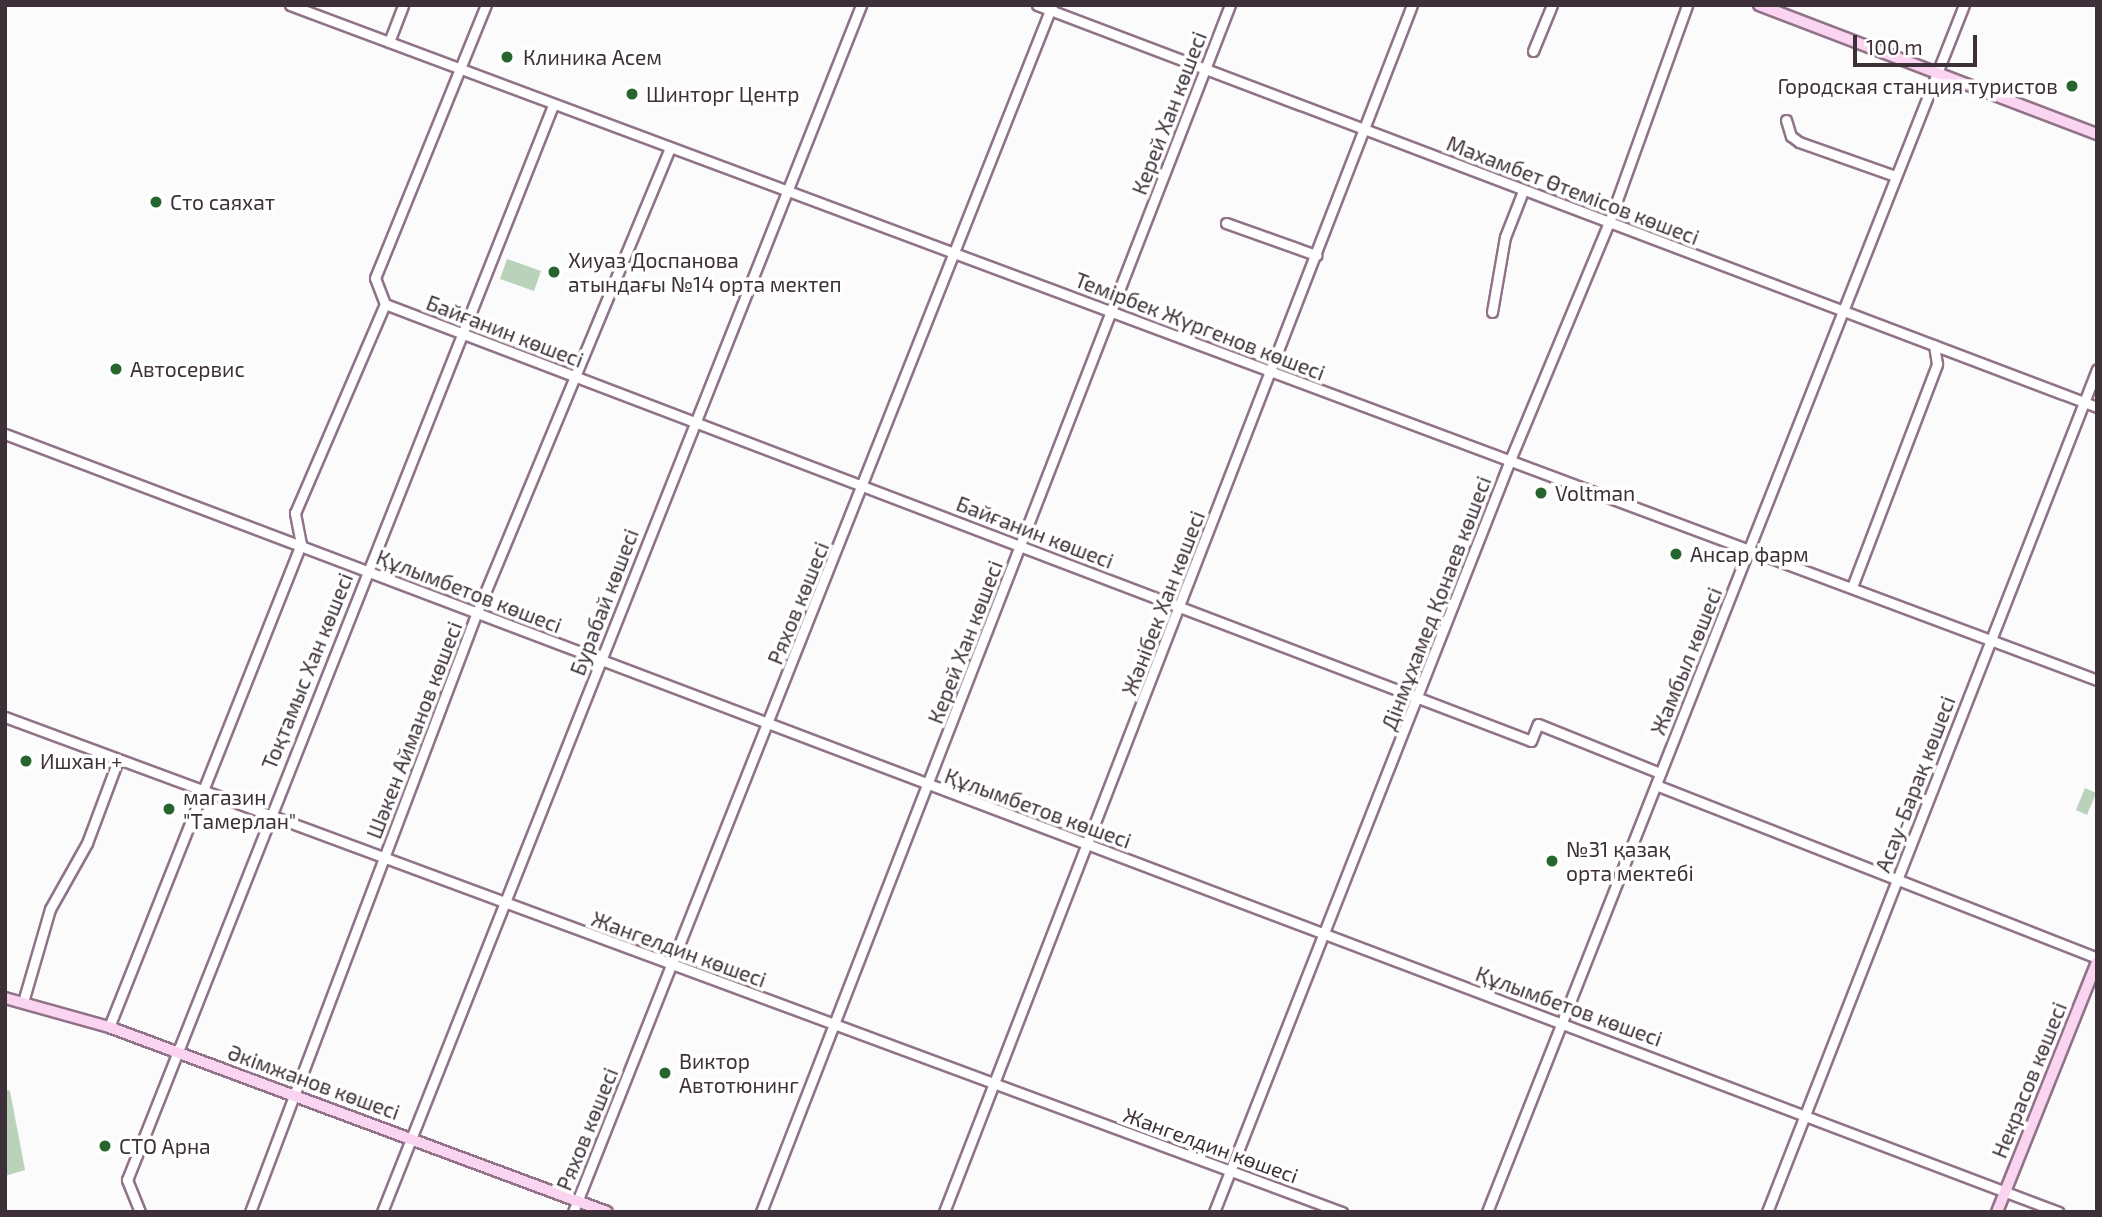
<!DOCTYPE html>
<html>
<head>
<meta charset="utf-8">
<style>
	body { margin:0 }
	#map { position:relative; width:2102px; height:1217px; overflow:hidden; background:#fbfbfb; font-family:"Exo 2",sans-serif }
	div>[style] { position:absolute }
	[style*='--x'] { left:calc(var(--x)*1px); top:calc(var(--y)*1px); width:calc(var(--w)*1px); rotate:calc(var(--a)*1deg) }
	.green>* { inset:0; background:#bad1ba }
	.roads { filter:drop-shadow(2px 0 #907388) drop-shadow(-2px 0 #907388) drop-shadow(0 2px #907388) drop-shadow(0 -2px #907388) }
	.minor>* { height:9px; margin:-4.5px; padding:0 4.5px; transform-origin:4.5px; border-radius:4.5px; background:#fff }
	.major>* { height:10px; margin:-5px; padding:0 5px; transform-origin:5px; border-radius:5px; background:#fad4f0 }
	.dots>* { width:19px; height:19px; translate:-50% -50%; box-sizing:border-box; border:4px solid #fff; border-radius:50% }
	span { translate:-50% -50%; white-space:nowrap; text-align:center; line-height:1.15; -webkit-text-stroke:7px #fff; paint-order:stroke }
	.poi-label { font-size:21px; color:#3d3039 }
	.left { translate:0 -50%; text-align:left }
	.right { translate:-100% -50%; text-align:right }
	.street-label { font-size:21px; color:#3d3039 }
	.frame { position:absolute; inset:0; border:7px solid #3d3039; pointer-events:none }
	.scale { position:absolute; left:1853px; top:35px; width:124px; height:32px; box-sizing:border-box; border:4px solid #3d3039; border-top:0; padding-left:9px; font-size:21px; line-height:24px; white-space:nowrap; color:#3d3039; -webkit-text-stroke:5px #fff; paint-order:stroke }
</style>
</head>
<body>
<div id="map">
	<div class="green">
		<i style="clip-path:polygon(507px 259px,541px 271px,534px 291px,500px 279px)"></i>
		<i style="clip-path:polygon(2085px 788px,2096px 793px,2087px 815px,2076px 810px)"></i>
		<i style="clip-path:polygon(5px 1089px,10px 1091px,25px 1170px,5px 1176px)"></i>
	</div>
	<div class="roads">
		<div class="minor">
			<i style="--x:290;--y:5;--w:1929;--a:20.48"></i>
			<i style="--x:1037;--y:5;--w:1134;--a:20.77"></i>
			<i style="--x:389;--y:42;--w:40;--a:-69"></i>
			<i style="--x:1533;--y:51;--w:50;--a:-67.6"></i>
			<i style="--x:1786;--y:120;--w:17;--a:73"></i>
			<i style="--x:1791;--y:136;--w:10;--a:37"></i>
			<i style="--x:1799;--y:142;--w:102;--a:19.5"></i>
			<i style="--x:1226;--y:223;--w:96;--a:19.6"></i>
			<i style="--x:385;--y:304;--w:1226;--a:20.87"></i>
			<i style="--x:1531;--y:741;--w:18;--a:-68"></i>
			<i style="--x:1538;--y:724;--w:131;--a:21.9"></i>
			<i style="--x:1492;--y:312;--w:76;--a:-80.2"></i>
			<i style="--x:1505;--y:237;--w:49;--a:-68.6"></i>
			<i style="--x:5;--y:434;--w:2196;--a:20.75"></i>
			<i style="--x:1852;--y:587;--w:239;--a:-69.1"></i>
			<i style="--x:1937;--y:364;--w:19;--a:-99"></i>
			<i style="--x:5;--y:717;--w:1426;--a:20.32"></i>
			<i style="--x:1656;--y:785;--w:474;--a:21.4"></i>
			<i style="--x:23;--y:1002;--w:97;--a:-73.8"></i>
			<i style="--x:50;--y:909;--w:76;--a:-60.7"></i>
			<i style="--x:87;--y:843;--w:89;--a:-69.5"></i>
			<i style="--x:109;--y:1027;--w:520;--a:-68.32"></i>
			<i style="--x:301;--y:544;--w:32;--a:-101"></i>
			<i style="--x:295;--y:513;--w:228;--a:-66.7"></i>
			<i style="--x:385;--y:304;--w:28;--a:-111"></i>
			<i style="--x:375;--y:278;--w:295;--a:-67.9"></i>
			<i style="--x:140;--y:1212;--w:35;--a:-112"></i>
			<i style="--x:127;--y:1180;--w:1156;--a:-68.38"></i>
			<i style="--x:250;--y:1212;--w:642;--a:-69.28"></i>
			<i style="--x:477;--y:612;--w:503;--a:-67.42"></i>
			<i style="--x:382;--y:1212;--w:1299;--a:-68.35"></i>
			<i style="--x:573;--y:1212;--w:1299;--a:-68.35"></i>
			<i style="--x:761;--y:1212;--w:1295;--a:-68.77"></i>
			<i style="--x:944;--y:1212;--w:1295;--a:-68.81"></i>
			<i style="--x:1214;--y:1212;--w:808;--a:-68.51"></i>
			<i style="--x:1510;--y:460;--w:255;--a:-67.4"></i>
			<i style="--x:1608;--y:225;--w:234;--a:-70.2"></i>
			<i style="--x:1487;--y:1212;--w:1298;--a:-68.44"></i>
			<i style="--x:1767;--y:1212;--w:905;--a:-68.62"></i>
		</div>
		<div class="major">
			<i style="--x:1759;--y:5;--w:362;--a:20.9"></i>
			<i style="--x:5;--y:998;--w:108;--a:15.6"></i>
			<i style="--x:109;--y:1027;--w:531;--a:20.38"></i>
			<i style="--x:1997;--y:1212;--w:269;--a:-68.2"></i>
		</div>
	</div>
	<div class="dots">
		<i style="left:507px;top:57px;background:#26652e"></i>
		<i style="left:2072px;top:86px;background:#26652e"></i>
		<i style="left:632px;top:94px;background:#26652e"></i>
		<i style="left:156px;top:202px;background:#26652e"></i>
		<i style="left:554px;top:272px;background:#26652e"></i>
		<i style="left:116px;top:369px;background:#26652e"></i>
		<i style="left:1541px;top:493px;background:#26652e"></i>
		<i style="left:1676px;top:554px;background:#26652e"></i>
		<i style="left:26px;top:761px;background:#26652e"></i>
		<i style="left:169px;top:809px;background:#26652e"></i>
		<i style="left:1552px;top:861px;background:#26652e"></i>
		<i style="left:665px;top:1073px;background:#26652e"></i>
		<i style="left:105px;top:1146px;background:#26652e"></i>
	</div>
	<div class="poi-label">
		<span class="left" style="left:523px;top:57px">Клиника Асем</span>
		<span class="right" style="left:2058px;top:86px">Городская станция туристов</span>
		<span class="left" style="left:646px;top:94px">Шинторг Центр</span>
		<span class="left" style="left:170px;top:202px">Сто саяхат</span>
		<span class="left" style="left:568px;top:272px">Хиуаз Доспанова<br>атындағы №14 орта мектеп</span>
		<span class="left" style="left:130px;top:369px">Автосервис</span>
		<span class="left" style="left:1555px;top:493px">Voltman</span>
		<span class="left" style="left:1690px;top:554px">Ансар фарм</span>
		<span class="left" style="left:40px;top:761px">Ишхан +</span>
		<span class="left" style="left:183px;top:809px">магазин<br>"Тамерлан"</span>
		<span class="left" style="left:1566px;top:861px">№31 қазақ<br>орта мектебі</span>
		<span class="left" style="left:679px;top:1073px">Виктор<br>Автотюнинг</span>
		<span class="left" style="left:119px;top:1146px">СТО Арна</span>
	</div>
	<div class="street-label">
		<span style="left:1169px;top:113px;rotate:-69deg">Керей Хан көшесі</span>
		<span style="left:1573px;top:190px;rotate:21deg">Махамбет Өтемісов көшесі</span>
		<span style="left:1200px;top:326px;rotate:21deg">Темірбек Жүргенов көшесі</span>
		<span style="left:505px;top:331px;rotate:21deg">Байғанин көшесі</span>
		<span style="left:1035px;top:532px;rotate:21deg">Байғанин көшесі</span>
		<span style="left:469px;top:591px;rotate:21deg">Құлымбетов көшесі</span>
		<span style="left:604px;top:602px;rotate:-69deg">Бурабай көшесі</span>
		<span style="left:798px;top:603px;rotate:-68deg">Ряхов көшесі</span>
		<span style="left:1163px;top:603px;rotate:-69deg">Жәнібек Хан көшесі</span>
		<span style="left:1436px;top:603px;rotate:-69deg">Дінмұхамед Қонаев көшесі</span>
		<span style="left:965px;top:642px;rotate:-69deg">Керей Хан көшесі</span>
		<span style="left:1686px;top:661px;rotate:-68deg">Жамбыл көшесі</span>
		<span style="left:307px;top:671px;rotate:-68deg">Тоқтамыс Хан көшесі</span>
		<span style="left:414px;top:730px;rotate:-69deg">Шәкен Айманов көшесі</span>
		<span style="left:1915px;top:784px;rotate:-69deg">Асау-Барақ көшесі</span>
		<span style="left:1038px;top:808px;rotate:20deg">Құлымбетов көшесі</span>
		<span style="left:679px;top:949px;rotate:20deg">Жангелдин көшесі</span>
		<span style="left:1569px;top:1006px;rotate:20deg">Құлымбетов көшесі</span>
		<span style="left:2029px;top:1080px;rotate:-68deg">Некрасов көшесі</span>
		<span style="left:314px;top:1082px;rotate:20deg">Әкімжанов көшесі</span>
		<span style="left:587px;top:1129px;rotate:-68deg">Ряхов көшесі</span>
		<span style="left:1211px;top:1145px;rotate:20deg">Жангелдин көшесі</span>
	</div>
	<div class="frame"></div>
	<div class="scale">100 m</div>
</div>
</body>
</html>
